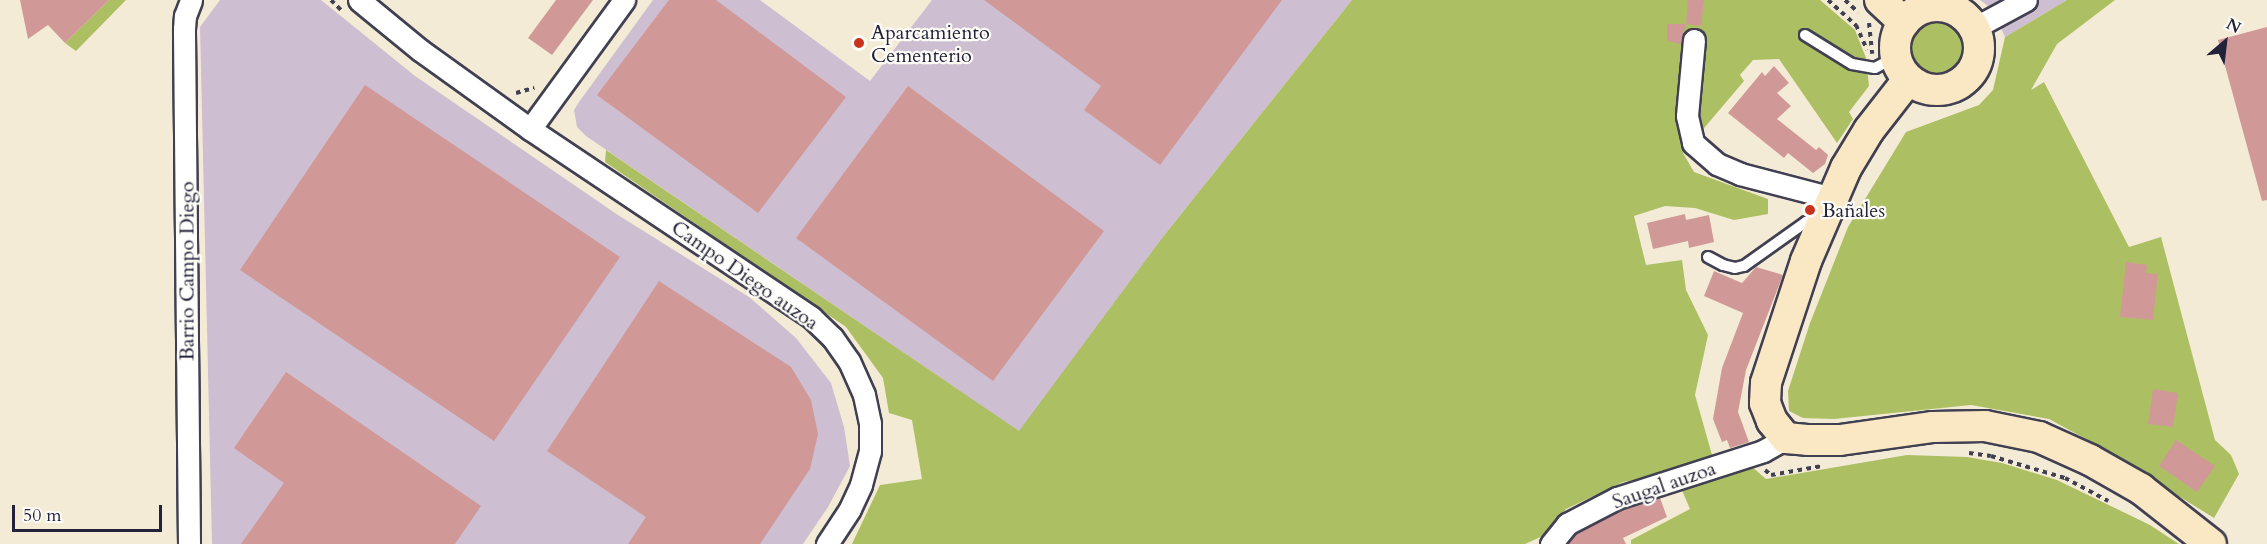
<!DOCTYPE html>
<html>
<head>
<meta charset="utf-8">
<style>
	body { margin:0 }
	#map { position:relative; width:2267px; height:544px; overflow:hidden; background:#f3ebd5; font-family:Cardo,serif }
	div>[style] { position:absolute }
	[style*='--x'] { left:calc(var(--x)*1px); top:calc(var(--y)*1px); width:calc(var(--w)*1px); rotate:calc(var(--a)*1deg) }
	.industrial>* { inset:0; background:#cebed1 }
	.green>* { inset:0; background:#adbf63 }
	.round { border-radius:50% }
	.building>* { inset:0; background:#d09997 }
	.path>* { height:4px; margin-top:-2px; transform-origin:0; background:repeating-linear-gradient(90deg,#414052 0 4.5px,transparent 0 9px) }
	.roads { filter:drop-shadow(2px 0 #414052) drop-shadow(-2px 0 #414052) drop-shadow(0 2px #414052) drop-shadow(0 -2px #414052) }
	.lane>* { height:10px; margin:-5px; padding:0 5px; transform-origin:5px; border-radius:5px; background:#fff }
	.street>* { height:21px; margin:-10.5px; padding:0 10.5px; transform-origin:10.5px; border-radius:10.5px; background:#fff }
	.secondary>* { height:30px; margin:-15px; padding:0 15px; transform-origin:15px; border-radius:15px; background:#fae7c3 }
	.secondary>.ring { margin:-15px; padding:0; box-sizing:content-box; background:none; border:30px solid #fae7c3; border-radius:50% }
	.dots>* { width:16px; height:16px; translate:-50% -50%; box-sizing:border-box; border:3px solid #fdfcf7; border-radius:50% }
	span { translate:-50% -50%; white-space:nowrap; text-align:center; line-height:1.15; -webkit-text-stroke:4.5px #fdfcf7; paint-order:stroke }
	.poi-label { font-size:20px; color:#22223b }
	.left { translate:0 -50%; text-align:left }
	.street-label { font-size:20px; color:#22223b }
	.north { position:absolute; left:2195px; top:12px; width:60px; height:60px; -webkit-text-stroke:4px #fdfcf7; paint-order:stroke; rotate:28deg; font-size:16px; font-weight:700; line-height:24px; text-align:center; color:#22223b }
	.north::after { content:''; display:block; margin:auto; width:21px; height:27px; background:#22223b; clip-path:polygon(50% 0,100% 100%,50% 72%,0 100%) }
	.scale { position:absolute; left:12px; top:505px; width:150px; height:27px; box-sizing:border-box; border:3px solid #22223b; border-top:0; padding-left:8px; font-size:18px; line-height:21px; white-space:nowrap; color:#22223b; -webkit-text-stroke:4px #fdfcf7; paint-order:stroke }
</style>
</head>
<body>
<div id="map">
	<div class="industrial">
		<i style="clip-path:polygon(220px 0,321px 0,415px 76px,618px 215px,749px 297px,796px 338px,831px 383px,844px 427px,850px 466px,828px 507px,803px 544px,212px 544px,200px 27px)"></i>
		<i style="clip-path:polygon(653px 0,760px 0,870px 81px,932px 0,1352px 0,1162px 238px,1020px 432px,586px 136px,577px 127px,574px 110px,579px 102px)"></i>
		<i style="clip-path:polygon(1980px 0,2067px 0,2005px 37px,1992px 9px)"></i>
	</div>
	<div class="green">
		<i style="clip-path:polygon(109px 0,126px 0,76px 51px,65px 43px)"></i>
		<i style="clip-path:polygon(1352px 0,1820px 0,1855px 30px,1866px 58px,1869px 86px,1849px 112px,1853px 119px,1837px 143px,1779px 59px,1753px 60px,1740px 75px,1744px 81px,1683px 153px,1694px 172px,1768px 199px,1768px 214px,1734px 220px,1695px 208px,1665px 206px,1634px 216px,1646px 265px,1682px 260px,1686px 290px,1708px 335px,1695px 395px,1718px 476px,1751px 466px,1766px 479px,1907px 455px,1967px 457px,2002px 463px,2057px 480px,2150px 525px,2179px 544px,1631px 544px,1631px 540px,1690px 509px,1681px 488px,1669px 474px,1623px 482px,1566px 509px,1545px 535px,1525px 544px,852px 544px,880px 485px,922px 479px,912px 420px,889px 413px,883px 378px,846px 327px,605px 162px,606px 150px,1019px 431px,1162px 238px)"></i>
		<i style="clip-path:polygon(2067px 0,2115px 0,2057px 44px,2031px 90px,2044px 82px,2129px 247px,2161px 237px,2215px 440px,2231px 455px,2239px 474px,2214px 518px,2095px 444px,2049px 419px,1971px 405px,1834px 419px,1803px 418px,1789px 411px,1788px 391px,1810px 323px,1848px 227px,1906px 132px,1979px 105px,1993px 90px,2005px 37px)"></i>
		<i class="round" style="left:1907px;top:22px;width:58px;height:58px"></i>
	</div>
	<div class="building">
		<i style="clip-path:polygon(20px 0,109px 0,65px 43px,48px 25px,28px 39px)"></i>
		<i style="clip-path:polygon(556px 0,593px 0,552px 55px,528px 38px)"></i>
		<i style="clip-path:polygon(669px 0,716px 0,846px 97px,758px 213px,597px 95px)"></i>
		<i style="clip-path:polygon(984px 0,1282px 0,1160px 165px,1084px 110px,1101px 86px)"></i>
		<i style="clip-path:polygon(1688px 0,1704px 0,1701px 26px,1686px 24px)"></i>
		<i style="clip-path:polygon(1667px 24px,1686px 24px,1681px 44px,1667px 41px)"></i>
		<i style="clip-path:polygon(2267px 27px,2267px 200px,2262px 201px,2218px 40px)"></i>
		<i style="clip-path:polygon(1774px 66px,1789px 83px,1777px 93px,1791px 106px,1777px 119px,1816px 150px,1819px 147px,1828px 155px,1825px 164px,1813px 173px,1788px 153px,1784px 158px,1728px 113px,1762px 72px,1765px 76px)"></i>
		<i style="clip-path:polygon(365px 85px,620px 257px,494px 441px,240px 270px)"></i>
		<i style="clip-path:polygon(908px 86px,1104px 231px,993px 381px,796px 238px)"></i>
		<i style="clip-path:polygon(1685px 214px,1686px 220px,1709px 215px,1714px 242px,1689px 248px,1688px 241px,1653px 249px,1647px 223px)"></i>
		<i style="clip-path:polygon(2126px 262px,2147px 265px,2146px 273px,2158px 274px,2153px 320px,2120px 317px)"></i>
		<i style="clip-path:polygon(1756px 267px,1783px 275px,1746px 370px,1738px 412px,1749px 442px,1730px 448px,1727px 440px,1722px 442px,1713px 419px,1722px 368px,1743px 313px,1704px 296px,1714px 271px,1742px 283px)"></i>
		<i style="clip-path:polygon(659px 281px,791px 367px,811px 400px,818px 434px,810px 469px,760px 544px,628px 544px,646px 517px,547px 451px)"></i>
		<i style="clip-path:polygon(286px 372px,481px 506px,455px 544px,241px 544px,284px 483px,234px 448px)"></i>
		<i style="clip-path:polygon(2153px 389px,2178px 393px,2173px 427px,2148px 424px)"></i>
		<i style="clip-path:polygon(2176px 440px,2215px 466px,2197px 492px,2159px 466px)"></i>
		<i style="clip-path:polygon(1660px 498px,1667px 517px,1623px 538px,1626px 544px,1567px 544px,1575px 534px,1622px 510px)"></i>
	</div>
	<div class="path">
		<i style="--x:331;--y:0;--w:14;--a:45"></i>
		<i style="--x:1828;--y:0;--w:38;--a:42"></i>
		<i style="--x:1856;--y:25;--w:27;--a:66"></i>
		<i style="--x:1845;--y:0;--w:18;--a:43"></i>
		<i style="--x:1869;--y:23;--w:31;--a:84"></i>
		<i style="--x:516;--y:93;--w:19;--a:-16"></i>
		<i style="--x:1969;--y:453;--w:22;--a:8"></i>
		<i style="--x:1991;--y:456;--w:77;--a:16.6"></i>
		<i style="--x:2065;--y:478;--w:49;--a:28.1"></i>
		<i style="--x:1765;--y:470;--w:8;--a:40"></i>
		<i style="--x:1771;--y:475;--w:52;--a:-10"></i>
	</div>
	<div class="roads">
		<div class="lane">
			<i style="--x:1805;--y:35;--w:55;--a:31.7"></i>
			<i style="--x:1852;--y:64;--w:23;--a:10"></i>
			<i style="--x:1875;--y:68;--w:24;--a:-28"></i>
			<i style="--x:1708;--y:257;--w:17;--a:28"></i>
			<i style="--x:1723;--y:265;--w:12;--a:14"></i>
			<i style="--x:1735;--y:268;--w:9;--a:-13"></i>
			<i style="--x:1744;--y:266;--w:76;--a:-35.4"></i>
			<i style="--x:1806;--y:222;--w:14;--a:17"></i>
		</div>
		<div class="street">
			<i style="--x:359;--y:0;--w:79;--a:39.3"></i>
			<i style="--x:420;--y:50;--w:135;--a:35.7"></i>
			<i style="--x:530;--y:129;--w:339;--a:33.8"></i>
			<i style="--x:812;--y:318;--w:28;--a:44"></i>
			<i style="--x:832;--y:337;--w:29;--a:55"></i>
			<i style="--x:849;--y:361;--w:37;--a:66"></i>
			<i style="--x:864;--y:395;--w:29;--a:78"></i>
			<i style="--x:870;--y:423;--w:28;--a:90"></i>
			<i style="--x:870;--y:451;--w:35;--a:105"></i>
			<i style="--x:861;--y:485;--w:26;--a:115"></i>
			<i style="--x:850;--y:509;--w:42;--a:123.3"></i>
			<i style="--x:1974;--y:28;--w:59;--a:-28.3"></i>
			<i style="--x:1694;--y:40;--w:76;--a:95.3"></i>
			<i style="--x:1687;--y:116;--w:28;--a:77"></i>
			<i style="--x:1693;--y:143;--w:32;--a:41"></i>
			<i style="--x:1717;--y:164;--w:25;--a:23"></i>
			<i style="--x:1740;--y:174;--w:95;--a:14.6"></i>
			<i style="--x:530;--y:129;--w:160;--a:-53.9"></i>
			<i style="--x:189;--y:544;--w:515;--a:-90.56"></i>
			<i style="--x:184;--y:29;--w:13;--a:-86"></i>
			<i style="--x:185;--y:16;--w:17;--a:-69"></i>
			<i style="--x:1551;--y:544;--w:26;--a:-51"></i>
			<i style="--x:1567;--y:524;--w:56;--a:-27.5"></i>
			<i style="--x:1617;--y:498;--w:153;--a:-17.8"></i>
			<i style="--x:1763;--y:451;--w:26;--a:-29"></i>
		</div>
		<div class="secondary">
			<i style="--x:1880;--y:0;--w:33;--a:43"></i>
			<i class="ring" style="left:1895px;top:6px;width:54px;height:54px"></i>
			<i style="--x:1908;--y:80;--w:63;--a:128"></i>
			<i style="--x:1869;--y:130;--w:44;--a:121.2"></i>
			<i style="--x:1846;--y:168;--w:101;--a:113.3"></i>
			<i style="--x:1806;--y:261;--w:128;--a:108.2"></i>
			<i style="--x:1766;--y:383;--w:20;--a:93"></i>
			<i style="--x:1765;--y:403;--w:19;--a:69"></i>
			<i style="--x:1772;--y:421;--w:22;--a:51"></i>
			<i style="--x:1786;--y:438;--w:21;--a:5"></i>
			<i style="--x:1807;--y:440;--w:33;--a:0"></i>
			<i style="--x:1840;--y:440;--w:94;--a:-8"></i>
			<i style="--x:1933;--y:427;--w:52;--a:-1.1"></i>
			<i style="--x:1985;--y:426;--w:55;--a:11.5"></i>
			<i style="--x:2039;--y:437;--w:56;--a:24.3"></i>
			<i style="--x:2090;--y:460;--w:59;--a:29.6"></i>
			<i style="--x:2141;--y:489;--w:89;--a:38.2"></i>
		</div>
	</div>
	<div class="dots">
		<i style="left:859px;top:43px;background:#c8321e"></i>
		<i style="left:1810px;top:210px;background:#c8321e"></i>
	</div>
	<div class="poi-label">
		<span class="left" style="left:871px;top:44px">Aparcamiento<br>Cementerio</span>
		<span class="left" style="left:1822px;top:210px">Bañales</span>
	</div>
	<div class="street-label">
		<span style="left:187px;top:271px;rotate:-90deg">Barrio Campo Diego</span>
		<span style="left:745px;top:275px;rotate:35deg">Campo Diego auzoa</span>
		<span style="left:1664px;top:485px;rotate:-19deg">Saugal auzoa</span>
	</div>
	<div class="north">N</div>
	<div class="scale">50 m</div>
</div>
</body>
</html>
